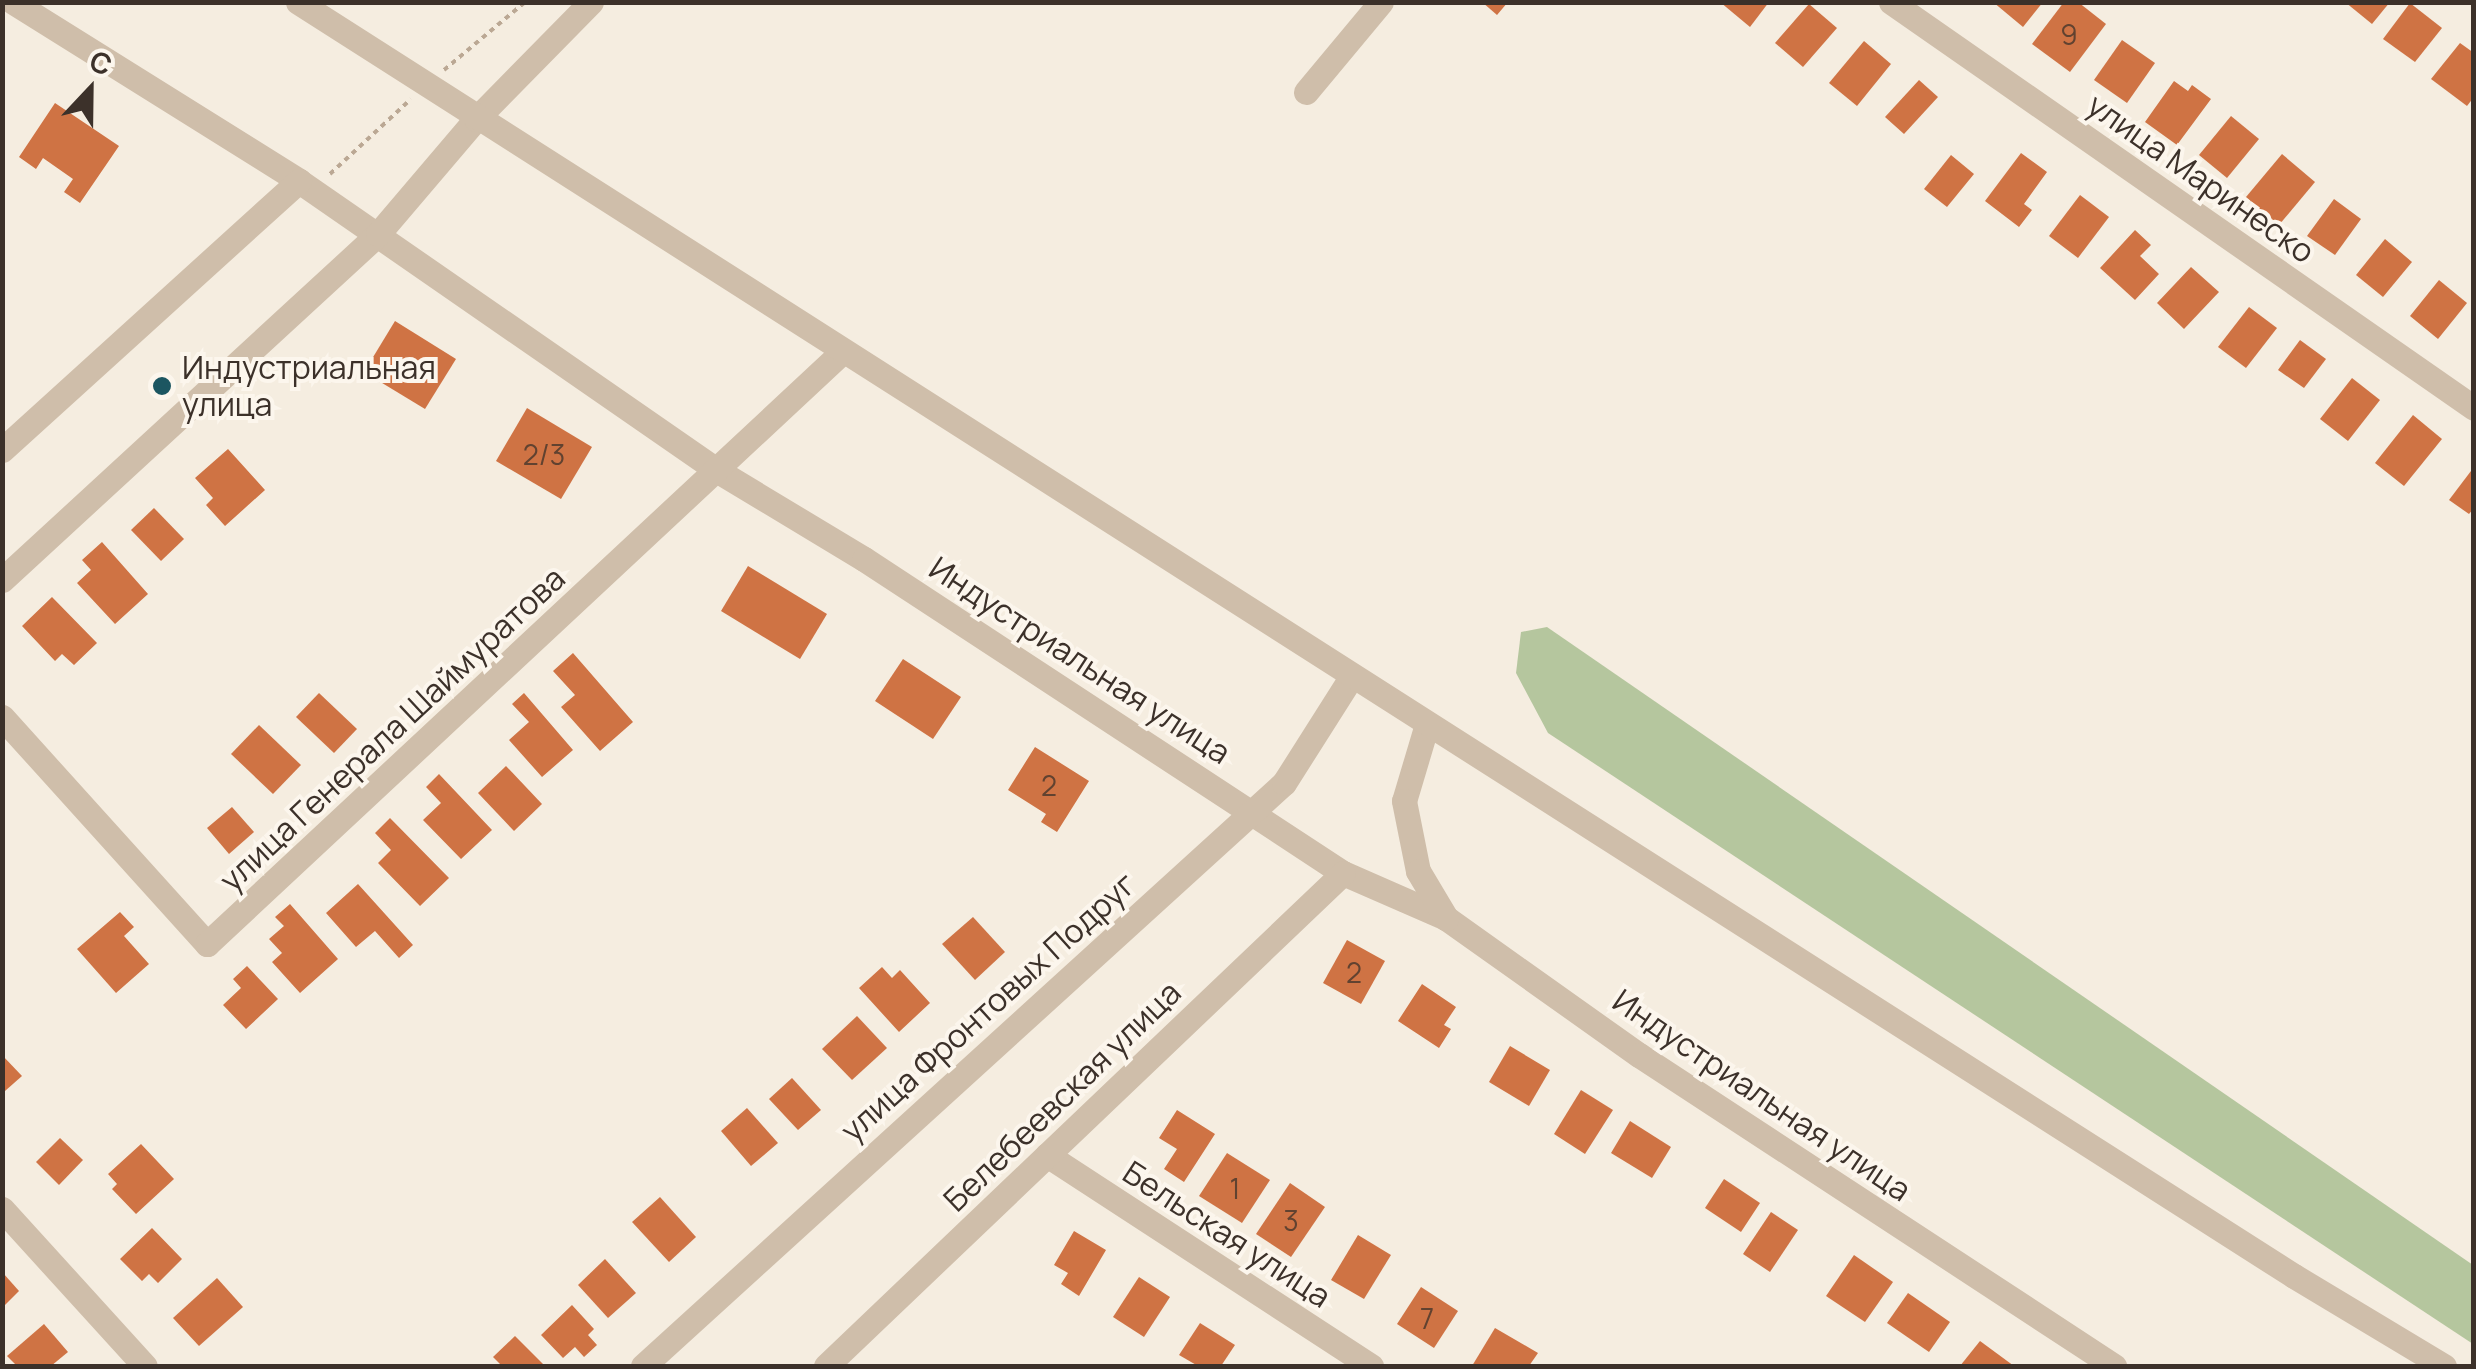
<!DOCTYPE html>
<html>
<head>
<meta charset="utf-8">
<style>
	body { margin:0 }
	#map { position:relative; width:2476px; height:1369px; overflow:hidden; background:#f5ede0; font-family:Manrope,sans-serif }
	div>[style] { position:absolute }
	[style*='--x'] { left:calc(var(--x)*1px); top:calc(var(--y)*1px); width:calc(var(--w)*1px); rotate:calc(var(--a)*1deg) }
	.green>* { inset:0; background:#b5c69e }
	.building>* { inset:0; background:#cf7344 }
	.path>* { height:4px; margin-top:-2px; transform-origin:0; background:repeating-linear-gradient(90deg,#bba894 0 5px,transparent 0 10px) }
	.minor>* { height:25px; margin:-12.5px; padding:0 12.5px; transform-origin:12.5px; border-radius:12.5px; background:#cfbeaa }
	.tertiary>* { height:25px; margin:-12.5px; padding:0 12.5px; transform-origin:12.5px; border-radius:12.5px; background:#cfbeaa }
	.dots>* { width:28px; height:28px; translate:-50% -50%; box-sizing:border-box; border:5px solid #fcf6ed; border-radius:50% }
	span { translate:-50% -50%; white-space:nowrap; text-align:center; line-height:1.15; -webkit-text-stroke:8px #fcf6ed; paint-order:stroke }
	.number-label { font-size:28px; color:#614230 }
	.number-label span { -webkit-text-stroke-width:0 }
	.street-label { font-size:32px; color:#3c312a }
	.poi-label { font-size:32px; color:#3c312a }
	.left { translate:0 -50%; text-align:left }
	.frame { position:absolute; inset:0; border:5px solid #3c312a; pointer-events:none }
	.north { position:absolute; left:40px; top:40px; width:100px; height:100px; -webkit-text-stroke:8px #fcf6ed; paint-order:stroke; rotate:22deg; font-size:28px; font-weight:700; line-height:40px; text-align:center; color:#3c312a }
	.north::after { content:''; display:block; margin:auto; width:35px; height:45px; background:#3c312a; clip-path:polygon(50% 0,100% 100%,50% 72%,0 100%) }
</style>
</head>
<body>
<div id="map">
	<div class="green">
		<i style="clip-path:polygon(1547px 627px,2473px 1265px,2473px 1344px,1548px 733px,1516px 673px,1521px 632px)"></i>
	</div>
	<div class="building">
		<i style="clip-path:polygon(1482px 2px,1508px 2px,1497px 15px)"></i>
		<i style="clip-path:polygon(1720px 2px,1769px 2px,1750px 27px)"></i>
		<i style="clip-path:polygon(1993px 2px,2043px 2px,2023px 27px)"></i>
		<i style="clip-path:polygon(2064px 2px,2078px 2px,2106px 24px,2070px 72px,2032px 44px)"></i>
		<i style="clip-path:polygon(2345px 2px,2390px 2px,2372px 24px)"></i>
		<i style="clip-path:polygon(2410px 3px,2442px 28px,2415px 62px,2383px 39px)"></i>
		<i style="clip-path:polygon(1809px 4px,1837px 28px,1803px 67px,1775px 43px)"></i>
		<i style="clip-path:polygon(2122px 40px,2155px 63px,2127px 103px,2094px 80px)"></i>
		<i style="clip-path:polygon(1864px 41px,1891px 64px,1857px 106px,1829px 83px)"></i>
		<i style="clip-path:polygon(2460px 43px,2474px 53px,2474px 97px,2467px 106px,2431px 79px)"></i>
		<i style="clip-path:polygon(1919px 80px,1938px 97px,1904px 134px,1885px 117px)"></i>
		<i style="clip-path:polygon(2174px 81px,2188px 91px,2192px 85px,2211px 99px,2177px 145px,2145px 122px)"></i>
		<i style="clip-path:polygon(55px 103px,119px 146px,80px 203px,64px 192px,73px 179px,43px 158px,36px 169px,19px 157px)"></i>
		<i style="clip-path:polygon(2231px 116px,2259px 139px,2227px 178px,2199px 155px)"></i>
		<i style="clip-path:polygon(2021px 153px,2047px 172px,2024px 204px,2032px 210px,2019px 227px,1985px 201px)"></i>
		<i style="clip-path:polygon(2282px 154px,2315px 182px,2279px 225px,2246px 197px)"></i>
		<i style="clip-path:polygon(1951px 155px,1974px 174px,1947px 207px,1924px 189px)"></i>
		<i style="clip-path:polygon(2080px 195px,2109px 217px,2078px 258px,2049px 236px)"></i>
		<i style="clip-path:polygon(2334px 199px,2361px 219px,2335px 255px,2307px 236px)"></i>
		<i style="clip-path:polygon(2135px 230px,2151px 245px,2140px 256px,2159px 274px,2135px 300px,2100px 268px)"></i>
		<i style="clip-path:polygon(2385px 239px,2412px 262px,2383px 297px,2356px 275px)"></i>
		<i style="clip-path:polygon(2191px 267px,2219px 292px,2184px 329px,2157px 303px)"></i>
		<i style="clip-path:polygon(2439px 280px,2467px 303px,2438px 339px,2410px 316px)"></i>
		<i style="clip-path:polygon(2249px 307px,2277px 328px,2246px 368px,2218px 347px)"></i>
		<i style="clip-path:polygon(395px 321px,456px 359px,425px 409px,364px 372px)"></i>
		<i style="clip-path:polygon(2300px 340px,2326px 359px,2304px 388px,2278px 370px)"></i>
		<i style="clip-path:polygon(2352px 378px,2380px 400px,2348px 441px,2320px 419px)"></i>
		<i style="clip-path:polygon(527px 408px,592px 447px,561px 499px,496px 461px)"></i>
		<i style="clip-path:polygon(2413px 415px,2442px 439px,2404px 486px,2375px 463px)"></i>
		<i style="clip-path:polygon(228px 449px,265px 490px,225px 526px,206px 505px,213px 498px,195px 478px)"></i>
		<i style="clip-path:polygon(2474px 467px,2474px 508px,2469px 514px,2449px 500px)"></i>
		<i style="clip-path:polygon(154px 508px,184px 539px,161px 561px,131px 530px)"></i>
		<i style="clip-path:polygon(102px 542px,148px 594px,115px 624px,77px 583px,91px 570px,82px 560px)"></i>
		<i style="clip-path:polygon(748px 566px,827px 614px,800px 659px,721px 611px)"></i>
		<i style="clip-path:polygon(52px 597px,97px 643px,74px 665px,62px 654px,55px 661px,22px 626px)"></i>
		<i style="clip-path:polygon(573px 653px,633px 722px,600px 751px,561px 707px,575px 695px,553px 671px)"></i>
		<i style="clip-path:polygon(903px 659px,961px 697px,933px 739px,875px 701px)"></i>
		<i style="clip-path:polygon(319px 693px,357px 729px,334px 753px,296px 717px)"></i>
		<i style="clip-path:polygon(524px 693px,573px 750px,542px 777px,509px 740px,529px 722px,512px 704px)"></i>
		<i style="clip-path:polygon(259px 725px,301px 765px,273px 794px,231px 754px)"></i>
		<i style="clip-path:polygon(1035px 747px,1089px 781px,1057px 832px,1041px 822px,1046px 814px,1008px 790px)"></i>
		<i style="clip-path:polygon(506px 766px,542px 804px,514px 831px,478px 793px)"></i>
		<i style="clip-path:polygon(439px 774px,492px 830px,461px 859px,423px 820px,441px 803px,426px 787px)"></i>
		<i style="clip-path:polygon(232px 807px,254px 832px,229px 854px,207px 828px)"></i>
		<i style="clip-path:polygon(390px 818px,449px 878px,420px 906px,378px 863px,391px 850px,375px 833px)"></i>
		<i style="clip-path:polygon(358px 884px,413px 945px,399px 958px,375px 931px,356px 947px,326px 913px)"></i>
		<i style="clip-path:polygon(290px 904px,338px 959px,300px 993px,272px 962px,282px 953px,269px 939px,284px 926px,275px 917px)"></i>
		<i style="clip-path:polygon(120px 912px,134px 927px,124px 936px,149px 964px,116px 993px,77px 949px)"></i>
		<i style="clip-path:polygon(973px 917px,1005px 952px,975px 980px,942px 944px)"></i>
		<i style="clip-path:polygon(1347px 940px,1385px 961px,1361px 1004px,1323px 983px)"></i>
		<i style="clip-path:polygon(247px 966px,278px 999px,246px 1029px,223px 1005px,241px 988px,233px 979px)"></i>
		<i style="clip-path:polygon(882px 967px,892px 978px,900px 970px,930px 1003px,899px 1032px,859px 988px)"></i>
		<i style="clip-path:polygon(1422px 984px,1456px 1007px,1444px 1025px,1451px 1029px,1439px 1048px,1398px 1021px)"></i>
		<i style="clip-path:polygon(857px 1016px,887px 1048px,852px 1080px,822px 1049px)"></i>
		<i style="clip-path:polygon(1510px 1046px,1550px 1070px,1529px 1106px,1489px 1082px)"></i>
		<i style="clip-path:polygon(2px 1055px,22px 1076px,5px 1091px,2px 1088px)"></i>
		<i style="clip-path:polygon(792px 1078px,821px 1110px,798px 1130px,769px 1099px)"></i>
		<i style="clip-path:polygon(1581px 1090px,1613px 1110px,1585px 1154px,1554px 1134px)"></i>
		<i style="clip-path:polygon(747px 1108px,778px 1143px,751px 1166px,721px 1131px)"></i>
		<i style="clip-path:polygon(1177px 1110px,1215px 1134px,1184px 1182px,1164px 1169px,1177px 1149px,1159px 1138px)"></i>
		<i style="clip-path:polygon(1630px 1121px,1671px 1147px,1652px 1178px,1611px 1153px)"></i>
		<i style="clip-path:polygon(60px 1138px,83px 1160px,59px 1185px,36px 1162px)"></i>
		<i style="clip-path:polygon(141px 1144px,174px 1179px,136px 1214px,112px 1189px,117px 1184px,108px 1174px)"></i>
		<i style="clip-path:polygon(1227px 1153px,1270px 1180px,1242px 1223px,1199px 1196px)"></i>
		<i style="clip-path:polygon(1724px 1179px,1760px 1203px,1741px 1232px,1705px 1208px)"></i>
		<i style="clip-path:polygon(1290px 1183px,1325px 1207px,1291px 1257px,1256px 1234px)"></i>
		<i style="clip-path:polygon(660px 1197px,696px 1237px,669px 1262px,632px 1222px)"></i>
		<i style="clip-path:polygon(1771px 1212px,1798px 1230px,1770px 1272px,1743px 1254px)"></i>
		<i style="clip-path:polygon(152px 1228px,182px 1259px,158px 1283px,149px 1274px,142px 1281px,120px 1259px)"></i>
		<i style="clip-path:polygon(1074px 1231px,1106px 1250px,1079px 1296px,1061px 1284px,1068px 1273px,1054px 1265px)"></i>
		<i style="clip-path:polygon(1358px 1235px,1391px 1255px,1364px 1299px,1331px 1280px)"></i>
		<i style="clip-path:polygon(1854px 1255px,1893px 1282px,1865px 1322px,1826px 1296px)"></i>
		<i style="clip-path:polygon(605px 1259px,636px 1293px,608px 1318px,578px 1285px)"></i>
		<i style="clip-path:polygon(3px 1273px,19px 1291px,3px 1307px)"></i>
		<i style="clip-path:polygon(1139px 1277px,1170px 1297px,1144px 1337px,1113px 1317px)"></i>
		<i style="clip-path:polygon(217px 1278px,243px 1307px,199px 1346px,173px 1318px)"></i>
		<i style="clip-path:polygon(1421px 1287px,1458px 1311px,1434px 1348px,1397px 1324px)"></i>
		<i style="clip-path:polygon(1908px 1293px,1950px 1322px,1929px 1352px,1887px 1323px)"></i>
		<i style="clip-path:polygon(572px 1305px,594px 1329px,588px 1335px,597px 1345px,584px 1357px,575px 1347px,563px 1358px,541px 1335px)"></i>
		<i style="clip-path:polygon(1200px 1323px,1235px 1345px,1221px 1366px,1198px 1366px,1179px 1355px)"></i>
		<i style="clip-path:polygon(44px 1324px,68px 1352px,51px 1366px,17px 1366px,7px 1356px)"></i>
		<i style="clip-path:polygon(1495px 1328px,1538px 1353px,1529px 1366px,1472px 1366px)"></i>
		<i style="clip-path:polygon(515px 1336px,545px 1366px,502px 1366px,493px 1357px)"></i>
		<i style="clip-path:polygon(1980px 1341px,2014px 1366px,1960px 1366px)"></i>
	</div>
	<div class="path">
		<i style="--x:444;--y:70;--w:106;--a:-40"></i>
		<i style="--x:330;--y:174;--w:110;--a:-42.8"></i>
	</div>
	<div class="minor">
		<i style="--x:13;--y:2;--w:337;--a:32"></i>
		<i style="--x:299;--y:181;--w:510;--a:34.69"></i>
		<i style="--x:718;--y:471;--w:170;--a:31.1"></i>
		<i style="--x:864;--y:559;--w:573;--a:33.25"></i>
		<i style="--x:1343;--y:873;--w:112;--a:23.6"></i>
		<i style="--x:1446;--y:918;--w:237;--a:35.4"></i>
		<i style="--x:1639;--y:1055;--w:568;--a:33.21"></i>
		<i style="--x:1891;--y:2;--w:710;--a:34.85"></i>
		<i style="--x:1306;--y:92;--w:117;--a:-50.2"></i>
		<i style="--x:2;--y:450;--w:401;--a:-42.2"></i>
		<i style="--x:2;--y:580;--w:511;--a:-42.62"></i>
		<i style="--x:378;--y:234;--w:151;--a:-49.6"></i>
		<i style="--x:476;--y:119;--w:164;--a:-45.5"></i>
		<i style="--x:2;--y:717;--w:306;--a:47.9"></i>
		<i style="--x:207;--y:944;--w:868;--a:-42.99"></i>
		<i style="--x:1427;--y:724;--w:80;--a:106.6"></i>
		<i style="--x:1404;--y:801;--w:71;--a:78.7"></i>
		<i style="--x:1418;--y:871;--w:55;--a:59.2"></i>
		<i style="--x:1047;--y:1155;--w:387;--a:33.1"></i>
		<i style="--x:2;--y:1209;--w:212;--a:47.7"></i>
		<i style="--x:643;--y:1366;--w:866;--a:-42.29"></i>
		<i style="--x:1284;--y:783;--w:127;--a:-57.6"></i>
		<i style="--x:826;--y:1366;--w:714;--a:-43.64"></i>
	</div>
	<div class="tertiary">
		<i style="--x:298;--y:2;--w:2368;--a:32.55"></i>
		<i style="--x:2294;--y:1276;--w:175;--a:31"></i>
	</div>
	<div class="dots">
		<i style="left:162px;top:386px;background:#1c5661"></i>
	</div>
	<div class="number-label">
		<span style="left:2069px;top:34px">9</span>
		<span style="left:544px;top:454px">2/3</span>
		<span style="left:1049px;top:785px">2</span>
		<span style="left:1354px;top:972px">2</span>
		<span style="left:1235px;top:1188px">1</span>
		<span style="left:1291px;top:1220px">3</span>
		<span style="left:1427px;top:1318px">7</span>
	</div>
	<div class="street-label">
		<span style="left:2201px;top:178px;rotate:35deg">улица Маринеско</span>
		<span style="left:1080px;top:660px;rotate:33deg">Индустриальная улица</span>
		<span style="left:392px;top:729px;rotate:-43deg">улица Генерала Шаймуратова</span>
		<span style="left:988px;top:1007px;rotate:-42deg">улица Фронтовых Подруг</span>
		<span style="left:1762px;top:1095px;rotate:34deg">Индустриальная улица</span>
		<span style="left:1062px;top:1096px;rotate:-44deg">Белебеевская улица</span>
		<span style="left:1227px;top:1234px;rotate:33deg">Бельская улица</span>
	</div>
	<div class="poi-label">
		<span class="left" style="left:182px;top:386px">Индустриальная<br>улица</span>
	</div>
	<div class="frame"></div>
	<div class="north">С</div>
</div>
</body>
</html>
